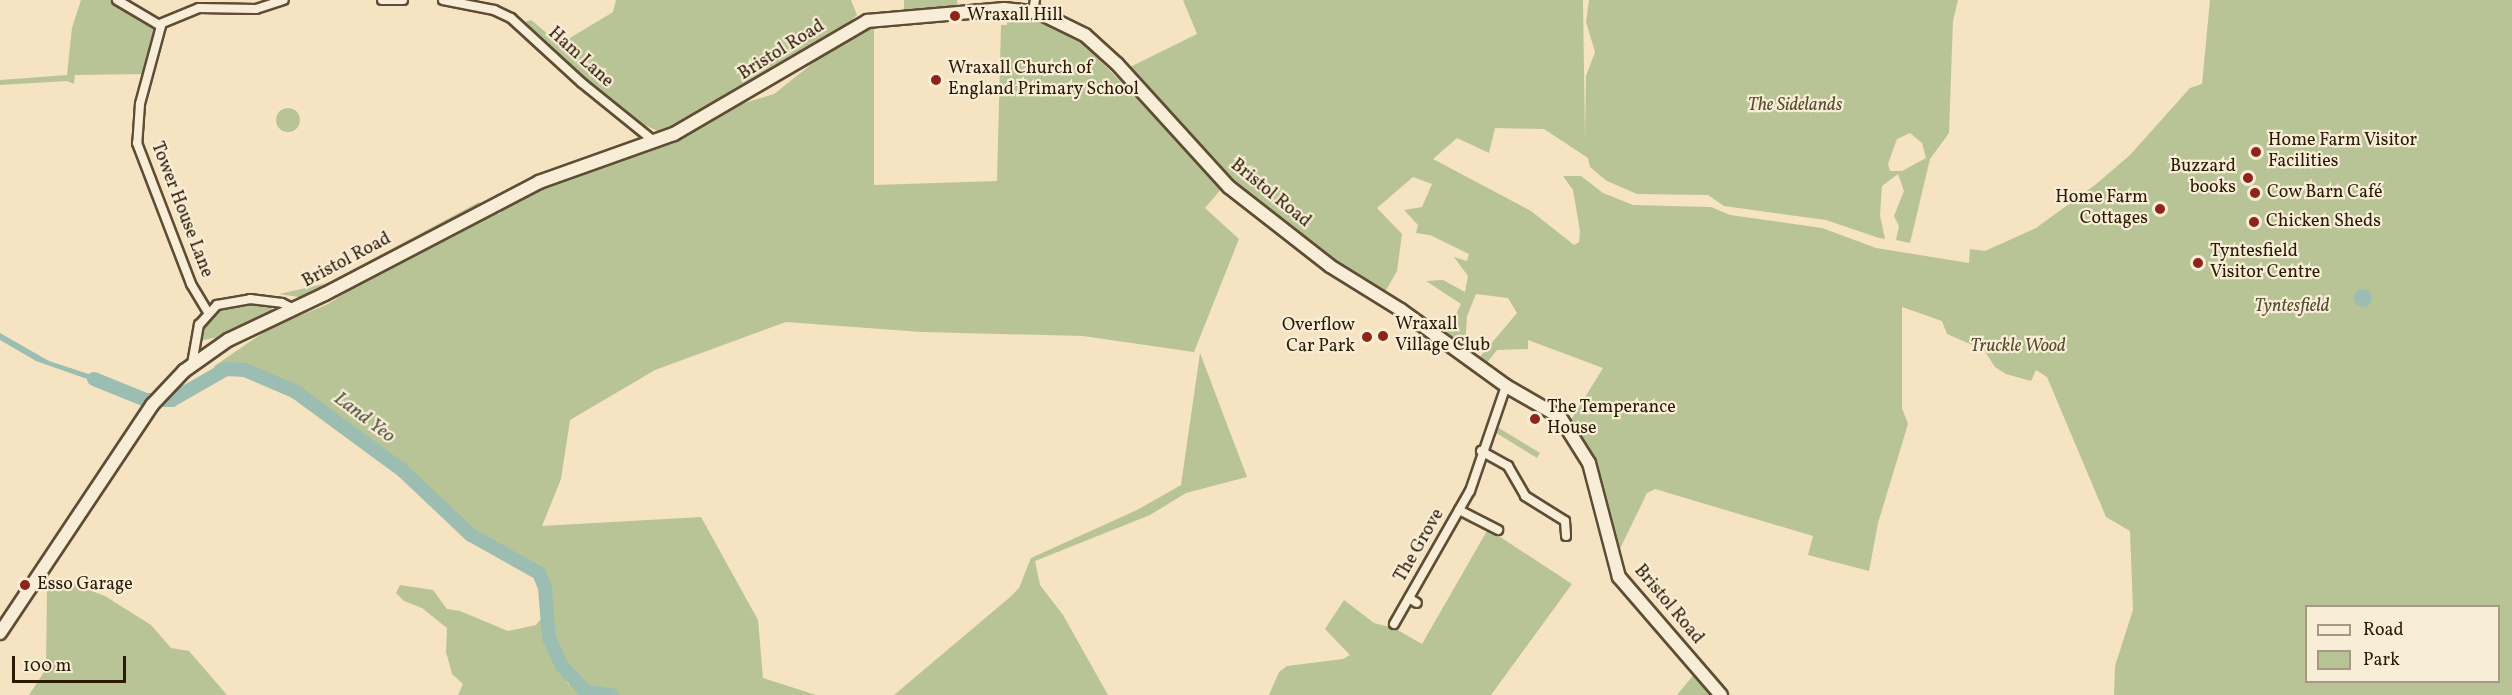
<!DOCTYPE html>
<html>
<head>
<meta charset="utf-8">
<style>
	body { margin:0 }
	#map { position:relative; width:2512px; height:695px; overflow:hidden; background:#f5e3c2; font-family:Vollkorn,serif }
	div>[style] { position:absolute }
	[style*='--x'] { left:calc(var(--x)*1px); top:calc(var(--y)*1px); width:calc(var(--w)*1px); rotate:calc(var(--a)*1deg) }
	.green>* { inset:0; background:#b8c496 }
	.round { border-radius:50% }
	.water>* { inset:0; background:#9cbeb2 }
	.river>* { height:14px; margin:-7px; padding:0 7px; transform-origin:7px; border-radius:7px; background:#9cbeb2 }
	.roads { filter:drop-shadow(2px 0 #5e4d34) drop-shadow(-2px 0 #5e4d34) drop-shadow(0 2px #5e4d34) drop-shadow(0 -2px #5e4d34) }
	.street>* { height:8px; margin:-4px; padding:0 4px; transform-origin:4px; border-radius:4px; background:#f8edd7 }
	.secondary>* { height:12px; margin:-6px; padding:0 6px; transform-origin:6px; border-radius:6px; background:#f8edd7 }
	.dots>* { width:16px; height:16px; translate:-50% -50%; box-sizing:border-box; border:3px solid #f8edd7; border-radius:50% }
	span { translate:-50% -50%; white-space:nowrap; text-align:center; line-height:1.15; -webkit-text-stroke:4.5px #f8edd7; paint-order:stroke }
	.poi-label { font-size:18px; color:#2c1b04 }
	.left { translate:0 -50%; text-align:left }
	.right { translate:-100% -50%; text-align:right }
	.street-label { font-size:18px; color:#2c1b04 }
	.park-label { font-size:18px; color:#564e30; font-style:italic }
	.water-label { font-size:20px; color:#535441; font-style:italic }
	.legend { position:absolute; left:2305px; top:605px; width:195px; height:78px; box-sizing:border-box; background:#f8edd7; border:2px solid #a69983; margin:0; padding:8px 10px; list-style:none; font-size:18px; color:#2c1b04 }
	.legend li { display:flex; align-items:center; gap:12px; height:30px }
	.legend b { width:30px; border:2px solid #a69983 }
	.scale { position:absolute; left:12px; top:656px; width:114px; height:27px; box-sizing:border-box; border:3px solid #2c1b04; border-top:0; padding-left:8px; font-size:18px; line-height:21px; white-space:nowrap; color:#2c1b04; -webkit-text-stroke:4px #f8edd7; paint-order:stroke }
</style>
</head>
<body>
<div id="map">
	<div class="green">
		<i style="clip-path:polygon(81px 0,112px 0,158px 25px,145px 74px,75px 75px,74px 84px,67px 81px,0 85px,0 80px,67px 75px,72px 28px)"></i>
		<i style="clip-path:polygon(616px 0,851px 0,857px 15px,838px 33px,724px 99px,660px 132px,635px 121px,614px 104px,522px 23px,531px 20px,560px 44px,613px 12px)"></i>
		<i style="clip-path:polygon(904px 0,957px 0,958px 7px,904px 10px)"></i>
		<i style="clip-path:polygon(evenodd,1183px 0,1583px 0,1585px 139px,1586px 76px,1595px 52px,1586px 22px,1589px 0,1958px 0,1953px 21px,1949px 133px,1930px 159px,1910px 243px,1896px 240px,1899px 226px,1894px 216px,1904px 191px,1898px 174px,1882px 186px,1880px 215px,1885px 239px,1879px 238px,1826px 220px,1724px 206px,1708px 195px,1637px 194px,1607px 181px,1590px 167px,1588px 158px,1544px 129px,1495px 128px,1489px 153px,1457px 138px,1433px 159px,1531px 211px,1574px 245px,1579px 242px,1580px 231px,1573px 190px,1563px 176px,1581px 176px,1603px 193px,1633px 205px,1711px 207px,1730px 215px,1822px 228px,1876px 248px,1969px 263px,1970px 249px,1985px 251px,2036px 228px,2095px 185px,2130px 155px,2190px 88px,2202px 84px,2210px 0,2512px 0,2512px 695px,2114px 695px,2115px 666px,2133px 610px,2130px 531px,2106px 517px,2047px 377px,2036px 370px,2031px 381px,2006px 374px,1995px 367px,1984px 350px,1947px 334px,1942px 321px,1902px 307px,1902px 408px,1908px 424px,1878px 523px,1869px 571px,1808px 555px,1813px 536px,1655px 489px,1647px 493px,1615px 559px,1591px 456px,1571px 420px,1603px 368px,1528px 340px,1528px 349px,1497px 350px,1486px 364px,1479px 358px,1517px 313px,1508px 298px,1476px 294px,1467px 316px,1465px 348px,1433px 321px,1455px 316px,1461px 304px,1426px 281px,1443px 280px,1465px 292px,1468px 276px,1454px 257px,1467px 261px,1469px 254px,1430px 235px,1416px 233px,1418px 225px,1404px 210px,1422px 207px,1432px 184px,1413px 177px,1377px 208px,1402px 234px,1397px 271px,1385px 292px,1351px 271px,1226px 175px,1130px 67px,1197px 34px,1183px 0,1910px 133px,1922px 143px,1926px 158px,1902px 171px,1890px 171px,1888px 164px,1897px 139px,1910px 133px,1183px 0,2306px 606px,2498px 606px,2498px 682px,2306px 682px,2306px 606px)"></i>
		<i style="clip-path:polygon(1007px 15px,1046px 22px,1082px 42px,1223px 187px,1205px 208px,1239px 239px,1194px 352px,1083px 336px,922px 332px,786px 322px,655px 370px,570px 420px,561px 479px,542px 526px,701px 517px,758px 620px,763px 678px,816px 695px,458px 695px,463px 684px,452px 674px,446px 652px,447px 628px,422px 608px,404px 601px,396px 593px,400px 585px,433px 590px,447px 609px,460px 611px,508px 631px,536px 625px,544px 615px,546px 638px,570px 688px,546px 617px,547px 590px,542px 575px,467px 529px,407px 473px,367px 441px,345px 430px,304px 396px,246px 372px,213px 367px,270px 328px,328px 304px,387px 266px,492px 211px,500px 214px,502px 207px,542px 186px,670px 142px,738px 105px,774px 94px,828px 51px,874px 26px,874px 185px,997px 181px,1001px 25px,1007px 25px)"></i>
		<i class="round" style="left:276px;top:108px;width:24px;height:24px"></i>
		<i style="clip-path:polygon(479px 202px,480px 205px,331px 286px,305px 298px,279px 294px,328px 283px)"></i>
		<i style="clip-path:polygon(251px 303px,271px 306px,272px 310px,219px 337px,198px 341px,212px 315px,227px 306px)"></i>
		<i style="clip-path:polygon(1200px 353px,1247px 477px,1186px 493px,1150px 515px,1035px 561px,1040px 585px,1063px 615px,1108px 695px,894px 695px,1009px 598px,1019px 588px,1031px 558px,1137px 510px,1181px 485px)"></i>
		<i style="clip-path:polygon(1494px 425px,1540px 453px,1537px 458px,1493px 431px)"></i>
		<i style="clip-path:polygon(1488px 529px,1572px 584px,1491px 695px,1269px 695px,1279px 672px,1287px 666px,1343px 659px,1350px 655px,1325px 629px,1344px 600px,1374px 623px,1394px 628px,1422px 644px)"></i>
		<i style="clip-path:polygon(70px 583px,105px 596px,151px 625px,171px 648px,189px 651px,227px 695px,29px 695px,46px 669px,47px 588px)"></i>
		<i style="clip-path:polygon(1696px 672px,1715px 695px,1677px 695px)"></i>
	</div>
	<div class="water">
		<i class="round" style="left:2354px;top:289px;width:18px;height:18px"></i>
		<i style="clip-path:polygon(0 333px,49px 361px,113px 382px,110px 387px,36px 361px,0 340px)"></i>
	</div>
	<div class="river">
		<i style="--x:94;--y:379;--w:56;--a:22"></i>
		<i style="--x:146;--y:400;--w:26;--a:0"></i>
		<i style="--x:172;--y:400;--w:62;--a:-29.9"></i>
		<i style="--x:226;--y:369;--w:19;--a:3"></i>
		<i style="--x:245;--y:370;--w:56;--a:23.3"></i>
		<i style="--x:296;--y:392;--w:133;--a:36.4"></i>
		<i style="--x:403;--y:471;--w:93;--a:43.3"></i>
		<i style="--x:471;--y:535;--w:78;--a:29.2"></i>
		<i style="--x:539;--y:573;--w:16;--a:68"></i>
		<i style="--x:545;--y:588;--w:50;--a:85.4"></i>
		<i style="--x:549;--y:638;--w:31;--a:65"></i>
		<i style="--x:562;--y:666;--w:35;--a:47"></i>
		<i style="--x:586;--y:692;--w:26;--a:7"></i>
	</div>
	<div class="roads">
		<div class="street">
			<i style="--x:117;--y:0;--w:51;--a:30.6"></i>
			<i style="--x:161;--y:26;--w:81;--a:105.1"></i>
			<i style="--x:140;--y:104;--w:39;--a:94"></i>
			<i style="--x:137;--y:143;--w:151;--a:69"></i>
			<i style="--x:191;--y:284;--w:33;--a:59"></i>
			<i style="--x:382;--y:0;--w:21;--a:0"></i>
			<i style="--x:443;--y:0;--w:52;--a:11.1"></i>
			<i style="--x:494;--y:10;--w:19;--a:25"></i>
			<i style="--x:511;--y:18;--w:96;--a:42.5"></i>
			<i style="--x:582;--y:83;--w:94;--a:38.9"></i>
			<i style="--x:1033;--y:12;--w:12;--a:-81"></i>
			<i style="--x:160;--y:24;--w:42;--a:-22.3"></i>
			<i style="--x:199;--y:8;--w:57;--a:1"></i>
			<i style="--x:256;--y:9;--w:29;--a:-18"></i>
			<i style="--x:192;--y:364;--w:40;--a:-80"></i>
			<i style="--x:199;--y:325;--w:27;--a:-48"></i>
			<i style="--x:217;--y:305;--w:34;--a:-10"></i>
			<i style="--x:250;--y:299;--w:32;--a:7"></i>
			<i style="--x:282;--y:303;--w:13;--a:27"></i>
			<i style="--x:1481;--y:451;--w:31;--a:29"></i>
			<i style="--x:1508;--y:466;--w:34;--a:60"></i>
			<i style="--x:1525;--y:496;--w:47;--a:32"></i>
			<i style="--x:1565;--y:521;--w:15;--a:86"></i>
			<i style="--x:1459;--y:510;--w:44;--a:27.1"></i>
			<i style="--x:1409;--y:598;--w:9;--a:32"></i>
			<i style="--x:1394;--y:624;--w:153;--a:-60.3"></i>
			<i style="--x:1470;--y:491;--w:111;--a:-71.1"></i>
		</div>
		<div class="secondary">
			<i style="--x:0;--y:633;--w:274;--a:-56.3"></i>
			<i style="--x:152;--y:405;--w:47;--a:-46.7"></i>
			<i style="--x:184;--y:371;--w:54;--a:-35.2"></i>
			<i style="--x:228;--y:340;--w:107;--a:-25.4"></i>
			<i style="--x:325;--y:294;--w:242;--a:-27.6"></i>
			<i style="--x:539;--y:182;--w:143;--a:-19.6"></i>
			<i style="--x:674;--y:134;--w:224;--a:-30.3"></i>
			<i style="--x:867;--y:21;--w:138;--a:-5"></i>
			<i style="--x:1004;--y:9;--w:36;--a:6"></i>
			<i style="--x:1040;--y:13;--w:50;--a:26.1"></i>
			<i style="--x:1085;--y:35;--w:43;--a:42.2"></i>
			<i style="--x:1117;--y:64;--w:166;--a:47.7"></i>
			<i style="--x:1229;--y:187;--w:128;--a:38"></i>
			<i style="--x:1330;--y:266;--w:84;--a:31.8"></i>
			<i style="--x:1401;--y:310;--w:130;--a:35.9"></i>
			<i style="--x:1506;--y:386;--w:62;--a:29.9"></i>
			<i style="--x:1560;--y:417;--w:54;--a:57.8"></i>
			<i style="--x:1589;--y:463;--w:118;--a:75.3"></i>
			<i style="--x:1619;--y:577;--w:156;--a:49.2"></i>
		</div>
	</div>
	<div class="dots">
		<i style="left:955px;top:16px;background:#8f2418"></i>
		<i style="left:936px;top:80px;background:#8f2418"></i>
		<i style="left:2256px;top:152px;background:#8f2418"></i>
		<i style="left:2248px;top:178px;background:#8f2418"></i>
		<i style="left:2255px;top:193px;background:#8f2418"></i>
		<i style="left:2160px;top:209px;background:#8f2418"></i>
		<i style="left:2254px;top:222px;background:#8f2418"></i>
		<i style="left:2198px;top:263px;background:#8f2418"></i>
		<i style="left:1383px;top:336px;background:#8f2418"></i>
		<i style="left:1367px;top:337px;background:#8f2418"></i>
		<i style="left:1535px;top:419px;background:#8f2418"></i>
		<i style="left:25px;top:585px;background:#8f2418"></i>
	</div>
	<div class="poi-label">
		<span class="left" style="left:967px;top:16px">Wraxall Hill</span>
		<span class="left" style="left:948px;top:80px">Wraxall Church of<br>England Primary School</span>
		<span class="left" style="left:2268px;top:152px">Home Farm Visitor<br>Facilities</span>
		<span class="right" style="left:2236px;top:178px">Buzzard<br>books</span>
		<span class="left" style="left:2267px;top:193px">Cow Barn Café</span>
		<span class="right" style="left:2148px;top:209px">Home Farm<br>Cottages</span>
		<span class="left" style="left:2266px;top:222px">Chicken Sheds</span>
		<span class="left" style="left:2210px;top:263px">Tyntesfield<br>Visitor Centre</span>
		<span class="left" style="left:1395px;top:336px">Wraxall<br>Village Club</span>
		<span class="right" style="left:1355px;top:337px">Overflow<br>Car Park</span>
		<span class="left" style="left:1547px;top:419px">The Temperance<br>House</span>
		<span class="left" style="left:37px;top:585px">Esso Garage</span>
	</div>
	<div class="street-label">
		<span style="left:782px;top:51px;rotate:-32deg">Bristol Road</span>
		<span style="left:580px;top:58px;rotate:42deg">Ham Lane</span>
		<span style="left:1270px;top:194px;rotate:39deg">Bristol Road</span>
		<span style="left:181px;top:210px;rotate:69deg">Tower House Lane</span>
		<span style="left:347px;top:261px;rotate:-28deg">Bristol Road</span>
		<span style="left:1420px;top:546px;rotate:-60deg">The Grove</span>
		<span style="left:1668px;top:605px;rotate:50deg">Bristol Road</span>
	</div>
	<div class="park-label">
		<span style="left:1795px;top:106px">The Sidelands</span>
		<span style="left:2292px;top:307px">Tyntesfield</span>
		<span style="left:2018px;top:347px">Truckle Wood</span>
	</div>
	<div class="water-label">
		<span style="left:364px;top:418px;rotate:37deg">Land Yeo</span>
	</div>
	<ul class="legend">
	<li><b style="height:8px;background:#f8edd7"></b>Road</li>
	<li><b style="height:16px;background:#b8c496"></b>Park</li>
	</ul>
	<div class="scale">100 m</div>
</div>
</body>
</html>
